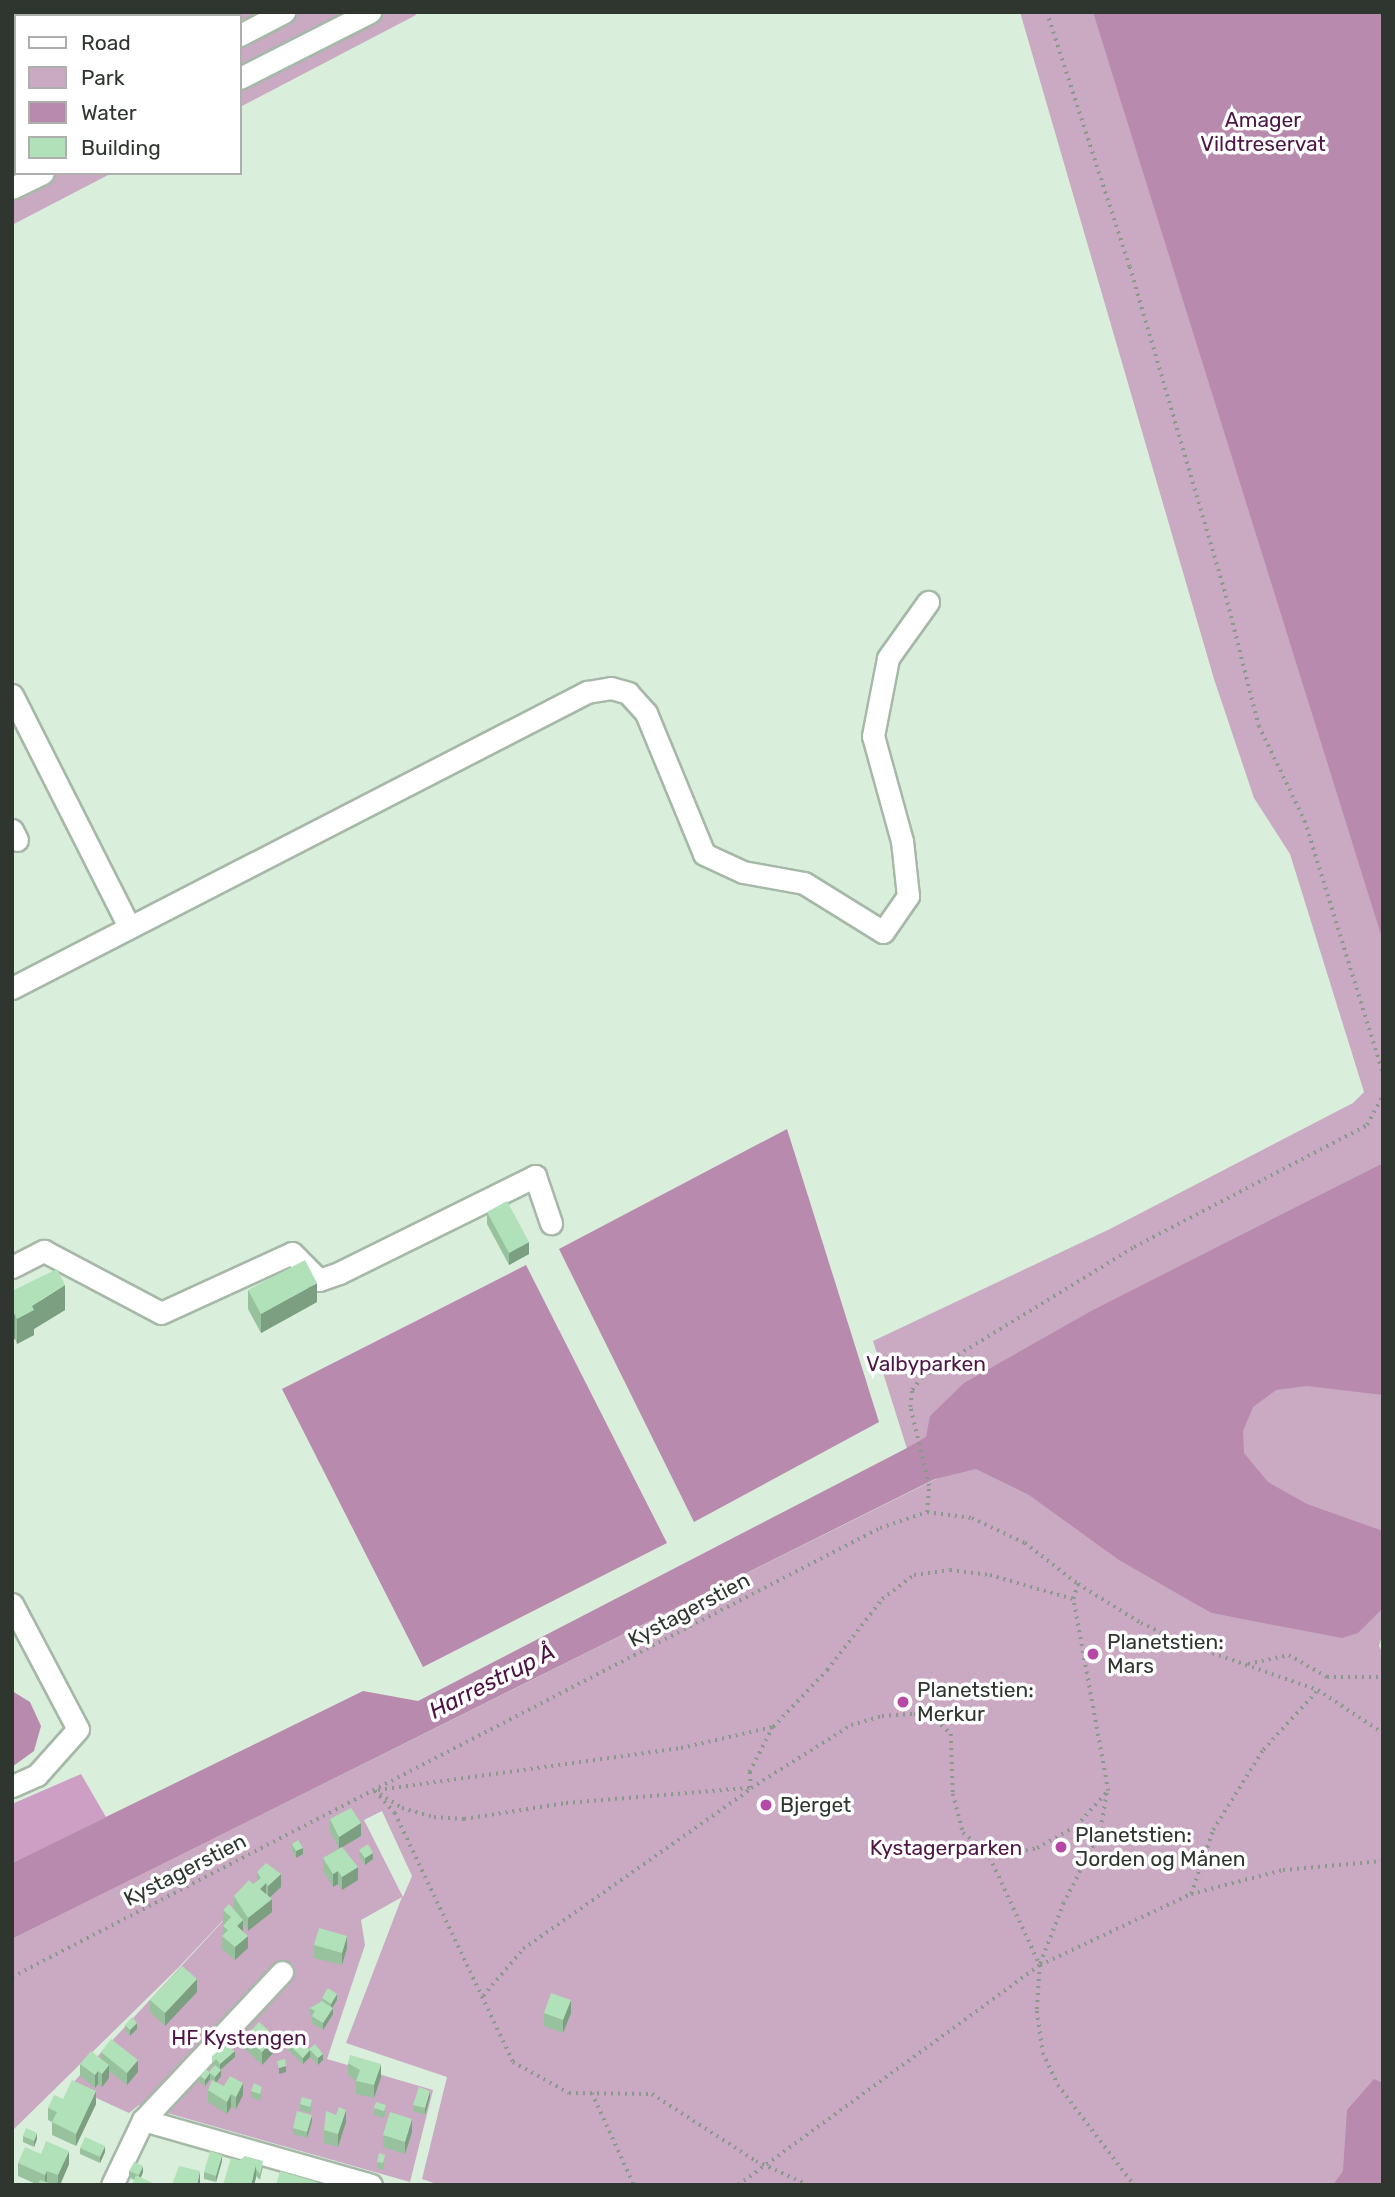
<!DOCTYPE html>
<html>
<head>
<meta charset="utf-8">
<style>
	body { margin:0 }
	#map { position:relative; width:1395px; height:2197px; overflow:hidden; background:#daeedc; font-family:Rubik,sans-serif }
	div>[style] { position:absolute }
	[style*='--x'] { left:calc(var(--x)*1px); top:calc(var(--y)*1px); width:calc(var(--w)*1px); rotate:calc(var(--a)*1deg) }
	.green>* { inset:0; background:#caa9c2 }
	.forest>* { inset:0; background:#ce9fc5 }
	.water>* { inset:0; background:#b88aae }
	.path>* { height:3.5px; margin-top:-1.75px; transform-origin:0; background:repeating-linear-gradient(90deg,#8b998c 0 2px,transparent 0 7px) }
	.roads { filter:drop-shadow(2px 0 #a6b8a8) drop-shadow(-2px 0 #a6b8a8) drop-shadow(0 2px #a6b8a8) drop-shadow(0 -2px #a6b8a8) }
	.minor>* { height:21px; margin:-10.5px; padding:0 10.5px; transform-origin:10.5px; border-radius:10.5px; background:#fff }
	.wall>* { inset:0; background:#98c29e }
	.shaded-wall>* { inset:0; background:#7c9e81 }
	.building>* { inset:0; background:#b1e1b8 }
	.dots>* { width:19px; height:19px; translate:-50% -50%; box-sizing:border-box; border:4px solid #fff; border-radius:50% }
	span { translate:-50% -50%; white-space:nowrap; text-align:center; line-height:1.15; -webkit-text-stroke:7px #fff; paint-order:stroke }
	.park-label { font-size:21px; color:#4e1646 }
	.street-label { font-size:21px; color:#2f3630 }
	.poi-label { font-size:21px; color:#2f3630 }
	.left { translate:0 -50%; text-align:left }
	.water-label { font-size:23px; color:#4b1344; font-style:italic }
	.frame { position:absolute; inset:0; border:14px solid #2f3630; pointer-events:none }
	.legend { position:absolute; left:14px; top:14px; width:228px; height:161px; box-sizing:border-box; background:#fff; border:2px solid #acafac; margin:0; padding:9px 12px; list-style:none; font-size:21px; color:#2f3630 }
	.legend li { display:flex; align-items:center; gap:14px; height:35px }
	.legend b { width:35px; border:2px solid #acafac }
</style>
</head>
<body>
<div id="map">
	<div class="green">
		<i style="clip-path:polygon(12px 12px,415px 12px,416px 15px,240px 107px,240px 16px,16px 16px,12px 133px)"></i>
		<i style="clip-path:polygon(1020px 12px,1383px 12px,1383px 1163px,1139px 1288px,908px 1452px,873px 1341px,1110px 1229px,1353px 1103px,1364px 1092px,1290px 854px,1254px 798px,1214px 679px)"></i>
		<i style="clip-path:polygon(16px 132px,16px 173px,112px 173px,12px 225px)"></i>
		<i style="clip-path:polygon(evenodd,1383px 1164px,1383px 1632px,1379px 1646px,1383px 1654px,1383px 2185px,440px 2185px,422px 2179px,447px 2077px,346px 2043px,402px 1897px,361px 1920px,365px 1945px,327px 2059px,433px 2090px,410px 2182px,139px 2105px,129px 2113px,70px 2086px,276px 1864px,179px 1967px,12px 2131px,12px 1939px,940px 1477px,1383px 1164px,1111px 1554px,1266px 1623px,1211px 1613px,1111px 1554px,1383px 1164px,382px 1811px,412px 1876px,403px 1897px,364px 1820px,382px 1811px)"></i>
	</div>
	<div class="forest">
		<i style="clip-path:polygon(81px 1774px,106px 1817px,12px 1863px,12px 1804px)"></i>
	</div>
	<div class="water">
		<i style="clip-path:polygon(1093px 12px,1383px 12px,1383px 941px)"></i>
		<i style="clip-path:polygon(787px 1129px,879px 1422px,694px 1522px,559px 1249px)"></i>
		<i style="clip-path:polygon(1383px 1163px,1383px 1395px,1307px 1386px,1276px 1390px,1253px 1407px,1243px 1431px,1244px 1453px,1268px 1482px,1307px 1504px,1383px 1531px,1383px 1608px,1358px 1633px,1342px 1638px,1211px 1613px,1119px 1560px,1029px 1495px,976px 1469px,935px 1479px,12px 1939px,12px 1863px,363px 1691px,418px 1701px,905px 1449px,926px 1437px,930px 1416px,964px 1383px,1093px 1310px)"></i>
		<i style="clip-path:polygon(526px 1265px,667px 1543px,423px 1667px,282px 1389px)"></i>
		<i style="clip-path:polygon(12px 1691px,30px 1702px,41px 1726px,34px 1751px,12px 1767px)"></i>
		<i style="clip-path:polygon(1374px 2079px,1383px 2083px,1383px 2185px,1333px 2185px,1343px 2171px,1347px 2110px)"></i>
	</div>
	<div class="path">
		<i style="--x:1047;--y:12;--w:268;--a:72"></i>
		<i style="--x:1130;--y:267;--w:343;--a:73.7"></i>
		<i style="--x:1226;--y:596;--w:134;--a:75.8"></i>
		<i style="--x:1259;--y:726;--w:106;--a:64.2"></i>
		<i style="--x:1305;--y:821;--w:264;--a:72.8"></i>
		<i style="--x:927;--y:1512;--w:26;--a:-86"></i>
		<i style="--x:929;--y:1486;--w:81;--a:-103.5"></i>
		<i style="--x:910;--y:1407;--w:17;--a:-83"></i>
		<i style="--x:912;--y:1390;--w:16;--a:-52"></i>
		<i style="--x:922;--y:1377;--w:249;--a:-31.5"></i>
		<i style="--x:1134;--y:1247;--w:263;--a:-27.6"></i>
		<i style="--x:1367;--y:1125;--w:34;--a:-62"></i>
		<i style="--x:1248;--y:1664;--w:42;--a:-12.4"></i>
		<i style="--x:1289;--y:1655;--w:44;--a:30.1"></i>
		<i style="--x:1327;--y:1677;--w:56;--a:0"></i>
		<i style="--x:773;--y:1727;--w:79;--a:-46.5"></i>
		<i style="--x:827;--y:1670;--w:90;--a:-52.2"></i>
		<i style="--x:882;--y:1599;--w:40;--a:-37"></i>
		<i style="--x:914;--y:1575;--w:36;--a:-8"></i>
		<i style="--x:950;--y:1570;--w:40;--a:7.1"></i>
		<i style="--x:990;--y:1575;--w:86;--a:16.1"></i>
		<i style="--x:378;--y:1790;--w:306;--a:-7.9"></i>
		<i style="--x:681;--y:1748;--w:94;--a:-12.9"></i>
		<i style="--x:773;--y:1727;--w:51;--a:117.1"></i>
		<i style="--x:750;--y:1772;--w:16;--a:86"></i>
		<i style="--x:751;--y:1788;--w:118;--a:-32.2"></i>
		<i style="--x:851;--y:1725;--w:32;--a:-16"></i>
		<i style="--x:882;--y:1716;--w:32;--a:-4"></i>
		<i style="--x:914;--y:1714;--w:23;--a:15"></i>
		<i style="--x:936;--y:1720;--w:21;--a:43"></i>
		<i style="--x:951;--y:1734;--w:60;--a:88.1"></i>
		<i style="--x:953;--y:1794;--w:40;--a:75.6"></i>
		<i style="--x:963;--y:1833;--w:30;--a:37"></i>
		<i style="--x:987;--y:1851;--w:25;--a:5"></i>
		<i style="--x:1012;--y:1853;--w:25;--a:-11"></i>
		<i style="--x:1037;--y:1848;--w:45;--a:-29.4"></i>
		<i style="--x:1076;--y:1826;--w:47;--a:-47.6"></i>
		<i style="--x:1108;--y:1791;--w:195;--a:-100.3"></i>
		<i style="--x:1073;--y:1599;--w:16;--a:-72"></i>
		<i style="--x:375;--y:1791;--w:30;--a:48"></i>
		<i style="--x:395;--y:1813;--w:276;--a:64.6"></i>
		<i style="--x:513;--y:2062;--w:64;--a:29"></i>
		<i style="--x:569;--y:2093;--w:83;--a:0.7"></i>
		<i style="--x:652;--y:2094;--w:124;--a:32.8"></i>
		<i style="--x:756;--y:2161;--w:57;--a:24.8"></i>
		<i style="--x:1107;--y:1793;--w:42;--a:99.7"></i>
		<i style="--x:1100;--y:1834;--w:78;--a:117.6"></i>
		<i style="--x:1064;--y:1903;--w:66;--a:111.2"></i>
		<i style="--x:1040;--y:1965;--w:46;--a:93.7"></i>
		<i style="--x:1037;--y:2011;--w:42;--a:81.9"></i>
		<i style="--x:1043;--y:2053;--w:35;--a:65"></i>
		<i style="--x:1058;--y:2085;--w:126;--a:52.8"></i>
		<i style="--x:380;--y:1794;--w:26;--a:32"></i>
		<i style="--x:402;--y:1808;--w:33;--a:16"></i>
		<i style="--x:434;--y:1817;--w:30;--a:4"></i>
		<i style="--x:464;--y:1819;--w:103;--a:-8.9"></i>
		<i style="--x:566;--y:1803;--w:185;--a:-4.7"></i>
		<i style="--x:987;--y:1851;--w:126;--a:65.1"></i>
		<i style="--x:1191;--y:1894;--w:68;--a:-71"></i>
		<i style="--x:1213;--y:1830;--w:94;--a:-58"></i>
		<i style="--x:1263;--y:1750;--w:81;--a:-47.5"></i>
		<i style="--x:12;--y:1977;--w:977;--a:-27.35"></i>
		<i style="--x:880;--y:1528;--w:50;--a:-18.8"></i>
		<i style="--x:927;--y:1512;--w:45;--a:7.6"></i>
		<i style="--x:972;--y:1518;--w:59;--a:25.3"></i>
		<i style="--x:1025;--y:1543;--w:67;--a:37.7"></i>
		<i style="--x:1078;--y:1584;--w:74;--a:31.8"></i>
		<i style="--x:1141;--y:1623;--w:50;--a:25"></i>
		<i style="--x:1186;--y:1644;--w:140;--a:19.2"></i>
		<i style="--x:1318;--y:1690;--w:78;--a:33.5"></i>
		<i style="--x:483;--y:1996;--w:62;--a:-49.6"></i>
		<i style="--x:523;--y:1949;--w:276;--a:-35.1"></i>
		<i style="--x:592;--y:2093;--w:101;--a:65.5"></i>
		<i style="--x:738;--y:2185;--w:374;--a:-36.1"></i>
		<i style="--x:1040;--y:1965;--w:167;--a:-25.2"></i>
		<i style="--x:1191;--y:1894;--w:95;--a:-14.6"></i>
		<i style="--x:1283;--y:1870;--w:100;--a:-5.1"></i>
	</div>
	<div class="roads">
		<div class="minor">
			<i style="--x:221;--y:12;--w:4;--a:63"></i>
			<i style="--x:92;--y:16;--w:8;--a:-30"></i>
			<i style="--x:240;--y:35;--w:50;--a:-27.6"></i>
			<i style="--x:12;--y:57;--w:4;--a:-27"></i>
			<i style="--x:240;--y:78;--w:146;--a:-26.9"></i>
			<i style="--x:12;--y:188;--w:34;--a:-26"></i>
			<i style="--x:12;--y:695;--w:260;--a:63.2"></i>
			<i style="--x:12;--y:830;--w:11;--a:63"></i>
			<i style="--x:12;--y:988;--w:647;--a:-27.24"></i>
			<i style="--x:587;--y:692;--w:24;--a:-9"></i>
			<i style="--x:611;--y:688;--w:18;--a:16"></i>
			<i style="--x:628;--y:693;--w:27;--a:48"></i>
			<i style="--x:646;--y:713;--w:152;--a:67.6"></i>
			<i style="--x:704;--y:854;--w:43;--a:24.8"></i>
			<i style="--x:743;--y:872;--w:62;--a:10.2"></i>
			<i style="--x:804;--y:883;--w:93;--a:31.8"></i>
			<i style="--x:883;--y:932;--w:44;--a:-55.2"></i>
			<i style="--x:908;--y:896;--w:55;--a:-96.2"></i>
			<i style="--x:902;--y:841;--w:109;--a:-105.4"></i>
			<i style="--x:873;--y:736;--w:79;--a:-79.1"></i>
			<i style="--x:888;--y:658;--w:69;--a:-54.5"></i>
			<i style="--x:12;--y:1267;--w:36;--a:-27"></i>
			<i style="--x:44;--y:1251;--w:132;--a:27.9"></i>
			<i style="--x:161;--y:1313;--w:144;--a:-24.6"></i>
			<i style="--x:292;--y:1253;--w:38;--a:45"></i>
			<i style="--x:319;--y:1280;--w:21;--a:-19"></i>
			<i style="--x:339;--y:1273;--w:219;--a:-26.3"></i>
			<i style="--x:535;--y:1176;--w:50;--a:71.2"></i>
			<i style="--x:12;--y:1604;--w:141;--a:62.2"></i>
			<i style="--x:78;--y:1729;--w:62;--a:131.7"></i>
			<i style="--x:37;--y:1775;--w:27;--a:156"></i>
			<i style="--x:143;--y:2120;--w:237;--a:15.9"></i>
			<i style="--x:112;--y:2185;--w:72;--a:-64.5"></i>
			<i style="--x:143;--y:2120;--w:203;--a:-46.8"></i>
		</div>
	</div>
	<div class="wall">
		<i style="clip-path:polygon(16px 91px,16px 114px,12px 108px,12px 92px)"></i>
		<i style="clip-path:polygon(487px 1212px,529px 1254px,509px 1265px,487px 1224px)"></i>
		<i style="clip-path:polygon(248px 1290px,317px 1302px,261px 1333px,248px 1309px)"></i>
		<i style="clip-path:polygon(12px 1291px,65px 1310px,34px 1329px,34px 1335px,17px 1344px,15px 1339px)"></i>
		<i style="clip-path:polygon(330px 1819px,361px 1836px,342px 1847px,358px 1880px,342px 1890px,338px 1884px,333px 1887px,323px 1871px,323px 1858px,339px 1848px,330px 1832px)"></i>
		<i style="clip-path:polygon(292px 1844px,303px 1854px,296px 1858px,292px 1850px)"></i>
		<i style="clip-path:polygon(359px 1850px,373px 1859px,365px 1865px,359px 1856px)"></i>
		<i style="clip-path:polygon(257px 1872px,281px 1887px,270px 1897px,272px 1912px,248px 1931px,243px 1922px,243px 1930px,248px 1948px,235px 1960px,222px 1949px,223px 1926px,224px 1924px,223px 1923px,223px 1910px,238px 1915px,234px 1909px,234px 1896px,257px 1881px)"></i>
		<i style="clip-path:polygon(314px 1945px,347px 1948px,342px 1965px,314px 1958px)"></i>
		<i style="clip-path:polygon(197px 1992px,165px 2026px,150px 2012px,150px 2000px)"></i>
		<i style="clip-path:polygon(322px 1998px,337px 2000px,332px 2007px,333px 2014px,323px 2030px,312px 2023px,312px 2015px,310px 2014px,310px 2008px,322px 2001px)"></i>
		<i style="clip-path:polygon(544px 2013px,571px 2013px,563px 2033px,544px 2026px)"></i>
		<i style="clip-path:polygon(125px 2025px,137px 2029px,130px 2036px,125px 2031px)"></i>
		<i style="clip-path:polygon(245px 2037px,276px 2050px,262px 2065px,245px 2049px)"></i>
		<i style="clip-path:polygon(287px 2043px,309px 2049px,323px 2060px,318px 2065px,310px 2057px,303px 2064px,287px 2049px)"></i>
		<i style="clip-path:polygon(101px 2052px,138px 2072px,127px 2085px,109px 2071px,109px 2078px,102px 2087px,98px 2084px,95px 2088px,80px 2076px,80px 2064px,101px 2059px)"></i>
		<i style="clip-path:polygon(212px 2056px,235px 2057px,221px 2070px,221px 2076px,216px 2082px,243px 2095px,236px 2109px,231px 2107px,227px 2114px,208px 2102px,208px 2090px,212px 2081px,210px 2079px,205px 2086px,200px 2083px,200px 2076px,209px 2072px,213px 2068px)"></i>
		<i style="clip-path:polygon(348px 2063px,381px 2077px,374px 2098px,356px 2094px,356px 2081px,348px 2075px)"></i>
		<i style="clip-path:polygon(251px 2091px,262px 2093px,260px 2101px,251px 2097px)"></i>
		<i style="clip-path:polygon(430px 2097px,425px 2115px,413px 2111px,413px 2105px)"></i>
		<i style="clip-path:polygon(63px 2099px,96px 2104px,76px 2146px,52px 2135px,52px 2122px,48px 2120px,48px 2108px)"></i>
		<i style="clip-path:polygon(300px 2104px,312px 2106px,310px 2113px,300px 2110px)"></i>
		<i style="clip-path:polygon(374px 2108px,386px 2111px,384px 2118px,374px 2115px)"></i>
		<i style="clip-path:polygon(336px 2115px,346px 2122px,338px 2147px,324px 2143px,324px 2130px)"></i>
		<i style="clip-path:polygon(312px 2121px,307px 2138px,293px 2134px,293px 2128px)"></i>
		<i style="clip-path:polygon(412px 2132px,405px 2154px,383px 2147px,383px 2135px)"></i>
		<i style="clip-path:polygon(23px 2136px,37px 2139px,34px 2147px,23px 2142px)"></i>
		<i style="clip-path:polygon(80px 2148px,105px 2152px,100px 2163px,80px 2154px)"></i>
		<i style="clip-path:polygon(41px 2154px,69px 2164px,60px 2185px,38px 2185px,18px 2176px,18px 2163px)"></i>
		<i style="clip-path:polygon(231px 2158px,263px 2167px,260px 2180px,256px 2176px,256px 2178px)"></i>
		<i style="clip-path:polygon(222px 2161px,216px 2182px,204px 2179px,204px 2172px)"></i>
		<i style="clip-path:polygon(385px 2161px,383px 2170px,377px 2168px,377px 2162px)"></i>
		<i style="clip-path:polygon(129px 2171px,143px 2172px,141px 2177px,134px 2180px,129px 2177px)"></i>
	</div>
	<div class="shaded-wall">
		<i style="clip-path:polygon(19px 12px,29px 12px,29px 16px,19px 16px)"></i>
		<i style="clip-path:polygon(197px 12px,203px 12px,203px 15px,190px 16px)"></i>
		<i style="clip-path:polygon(16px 123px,16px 130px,12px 132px,12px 125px)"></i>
		<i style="clip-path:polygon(529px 1242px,529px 1254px,509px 1265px,509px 1253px)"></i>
		<i style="clip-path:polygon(317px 1283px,317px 1302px,261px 1333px,261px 1314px)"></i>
		<i style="clip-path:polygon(65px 1285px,65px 1310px,34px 1329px,34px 1335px,17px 1344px,17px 1319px,32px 1306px)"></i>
		<i style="clip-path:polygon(15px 1314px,15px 1339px,12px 1340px,12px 1315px)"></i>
		<i style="clip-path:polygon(361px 1823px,361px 1836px,339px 1849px,339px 1837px)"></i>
		<i style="clip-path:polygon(303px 1848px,303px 1854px,296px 1858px,296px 1851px)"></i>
		<i style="clip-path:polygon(373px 1853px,373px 1859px,365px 1865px,365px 1858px)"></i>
		<i style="clip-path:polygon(358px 1867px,358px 1880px,342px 1890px,342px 1877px)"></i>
		<i style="clip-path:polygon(338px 1871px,338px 1884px,333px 1887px,333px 1874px)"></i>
		<i style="clip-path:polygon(281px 1874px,281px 1887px,268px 1899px,268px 1886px)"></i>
		<i style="clip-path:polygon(266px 1883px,266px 1896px,260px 1889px)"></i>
		<i style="clip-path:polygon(272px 1899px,272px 1912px,248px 1931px,248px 1918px)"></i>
		<i style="clip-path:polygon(243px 1920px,243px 1932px,237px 1926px)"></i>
		<i style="clip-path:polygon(248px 1936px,248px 1948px,235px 1960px,235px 1947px)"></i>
		<i style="clip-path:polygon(347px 1936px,347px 1948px,342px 1965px,342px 1953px)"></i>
		<i style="clip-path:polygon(197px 1979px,197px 1992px,165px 2026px,165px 2013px)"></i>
		<i style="clip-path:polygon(337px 1994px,337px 2000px,331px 2010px,331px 2004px)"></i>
		<i style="clip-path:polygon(571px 2000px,571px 2013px,563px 2033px,563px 2020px)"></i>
		<i style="clip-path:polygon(333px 2008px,333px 2014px,323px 2030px,323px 2023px)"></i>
		<i style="clip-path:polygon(137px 2023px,137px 2029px,130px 2036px,130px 2030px)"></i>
		<i style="clip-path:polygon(276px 2037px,276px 2050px,262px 2065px,262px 2052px)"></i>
		<i style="clip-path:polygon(310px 2050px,310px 2057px,303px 2064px,303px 2058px)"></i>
		<i style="clip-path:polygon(235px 2051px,235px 2057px,220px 2070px,220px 2064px)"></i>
		<i style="clip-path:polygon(323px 2054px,323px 2060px,318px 2065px,318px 2058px)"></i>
		<i style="clip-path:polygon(138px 2060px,138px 2072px,127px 2085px,127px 2073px)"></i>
		<i style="clip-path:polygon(381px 2064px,381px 2077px,374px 2098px,374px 2085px)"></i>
		<i style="clip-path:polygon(109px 2065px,109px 2078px,102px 2087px,102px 2074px)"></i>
		<i style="clip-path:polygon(286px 2066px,286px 2072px,279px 2074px,279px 2068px)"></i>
		<i style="clip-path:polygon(221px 2070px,221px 2076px,215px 2084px,215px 2077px)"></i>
		<i style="clip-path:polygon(98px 2071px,98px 2084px,95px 2088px,95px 2075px)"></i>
		<i style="clip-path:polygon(210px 2073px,210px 2079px,205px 2086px,205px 2080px)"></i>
		<i style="clip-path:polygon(243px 2083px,243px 2095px,236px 2109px,236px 2097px)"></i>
		<i style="clip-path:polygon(96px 2091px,96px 2104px,76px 2146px,76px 2134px)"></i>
		<i style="clip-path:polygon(430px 2091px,430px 2097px,425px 2115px,425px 2108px)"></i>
		<i style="clip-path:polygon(231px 2094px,231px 2107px,227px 2114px,227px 2102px)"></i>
		<i style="clip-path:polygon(346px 2110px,346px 2122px,338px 2147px,338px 2134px)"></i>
		<i style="clip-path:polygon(312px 2115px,312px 2121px,307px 2138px,307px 2132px)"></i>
		<i style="clip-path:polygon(412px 2119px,412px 2132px,405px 2154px,405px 2142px)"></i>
		<i style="clip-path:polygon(37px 2133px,37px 2139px,34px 2147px,34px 2141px)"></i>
		<i style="clip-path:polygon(105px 2146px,105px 2152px,100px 2163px,100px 2157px)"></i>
		<i style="clip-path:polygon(69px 2151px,69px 2164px,60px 2185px,58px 2185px,58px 2175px)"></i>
		<i style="clip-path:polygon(222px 2155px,222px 2161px,216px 2182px,216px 2176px)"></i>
		<i style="clip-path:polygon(256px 2165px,256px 2178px,254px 2185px,251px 2185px)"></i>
		<i style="clip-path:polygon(143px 2166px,143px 2172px,139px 2182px,139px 2175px)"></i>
		<i style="clip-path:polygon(47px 2171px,47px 2183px,45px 2185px,45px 2175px)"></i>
		<i style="clip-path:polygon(200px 2171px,200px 2184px,197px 2185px)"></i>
	</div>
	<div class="building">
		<i style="clip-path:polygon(154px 12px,160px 12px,162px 16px,147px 16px)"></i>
		<i style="clip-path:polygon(177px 12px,197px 12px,190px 16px,179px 16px)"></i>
		<i style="clip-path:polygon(16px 91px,16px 101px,12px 96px,12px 92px)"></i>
		<i style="clip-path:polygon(12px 116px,16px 122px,12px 125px)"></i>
		<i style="clip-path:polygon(507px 1201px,529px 1242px,509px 1253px,487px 1212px)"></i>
		<i style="clip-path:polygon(305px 1260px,317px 1283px,261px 1314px,248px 1290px)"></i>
		<i style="clip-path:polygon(57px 1269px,65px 1285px,32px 1306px,34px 1310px,17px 1319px,15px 1314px,12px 1315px,12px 1291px)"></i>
		<i style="clip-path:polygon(351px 1808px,361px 1823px,339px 1837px,330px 1819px)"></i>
		<i style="clip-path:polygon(298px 1840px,303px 1848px,296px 1851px,292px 1844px)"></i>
		<i style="clip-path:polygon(368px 1844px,373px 1853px,365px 1858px,359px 1850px)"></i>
		<i style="clip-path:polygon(342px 1847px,358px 1867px,342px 1877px,338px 1871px,333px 1874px,323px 1858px)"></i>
		<i style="clip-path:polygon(266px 1863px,281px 1874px,268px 1886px,266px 1883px,260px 1889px,272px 1899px,248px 1918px,234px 1896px,249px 1880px,253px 1884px,261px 1878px,257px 1872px)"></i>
		<i style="clip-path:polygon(229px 1904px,243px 1920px,237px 1926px,248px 1936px,235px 1947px,222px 1936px,228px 1930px,223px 1926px,231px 1917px,223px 1910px)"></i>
		<i style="clip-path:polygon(319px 1928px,347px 1936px,342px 1953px,314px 1945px)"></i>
		<i style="clip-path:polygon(182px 1966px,197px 1979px,165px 2013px,150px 2000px)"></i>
		<i style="clip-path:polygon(328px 1988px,337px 1994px,331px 2004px,322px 1998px)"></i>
		<i style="clip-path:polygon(551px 1993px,571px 2000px,563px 2020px,544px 2013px)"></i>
		<i style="clip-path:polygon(322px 2001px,333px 2008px,323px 2023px,312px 2016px,315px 2011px,310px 2008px)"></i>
		<i style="clip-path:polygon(132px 2017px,137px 2023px,130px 2030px,125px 2025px)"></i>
		<i style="clip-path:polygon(259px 2022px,276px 2037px,262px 2052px,245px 2037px)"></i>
		<i style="clip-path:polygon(295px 2035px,309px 2049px,315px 2044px,323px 2054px,318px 2058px,310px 2050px,303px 2058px,287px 2043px)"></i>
		<i style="clip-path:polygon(111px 2039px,138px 2060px,127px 2073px,101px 2052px)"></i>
		<i style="clip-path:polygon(225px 2045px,235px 2051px,220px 2064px,216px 2059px,213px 2062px,212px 2056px)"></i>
		<i style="clip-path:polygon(91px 2051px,109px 2065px,102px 2074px,98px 2071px,95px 2075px,80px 2064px)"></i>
		<i style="clip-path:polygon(350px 2055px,381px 2064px,374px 2085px,356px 2081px,360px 2070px,348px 2063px)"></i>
		<i style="clip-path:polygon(285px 2059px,286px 2066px,279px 2068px,277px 2061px)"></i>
		<i style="clip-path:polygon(215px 2065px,221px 2070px,215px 2077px,210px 2073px,205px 2080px,200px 2076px,206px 2069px,209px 2072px)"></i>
		<i style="clip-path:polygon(230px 2076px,243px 2083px,236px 2097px,231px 2094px,227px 2102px,208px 2090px,212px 2080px,224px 2086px)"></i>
		<i style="clip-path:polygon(72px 2080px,96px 2091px,76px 2134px,52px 2122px,57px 2112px,48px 2108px,54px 2095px,63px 2099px)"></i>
		<i style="clip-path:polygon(254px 2083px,262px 2087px,260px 2094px,251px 2091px)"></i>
		<i style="clip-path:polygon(419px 2087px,430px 2091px,425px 2108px,413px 2105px)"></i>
		<i style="clip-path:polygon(302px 2097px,312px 2100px,310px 2107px,300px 2104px)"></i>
		<i style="clip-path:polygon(376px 2102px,386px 2105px,384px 2111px,374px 2108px)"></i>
		<i style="clip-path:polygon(339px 2107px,346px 2110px,338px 2134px,324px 2130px,326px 2111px,336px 2115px)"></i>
		<i style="clip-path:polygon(297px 2111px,312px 2115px,307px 2132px,293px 2128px)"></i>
		<i style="clip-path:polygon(390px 2112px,412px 2119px,405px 2142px,383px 2135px)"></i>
		<i style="clip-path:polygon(26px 2128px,37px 2133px,34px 2141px,23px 2136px)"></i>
		<i style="clip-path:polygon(85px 2137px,105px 2146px,100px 2157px,80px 2148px)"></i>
		<i style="clip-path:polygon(46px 2141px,69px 2151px,58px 2175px,47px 2171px,45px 2175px,18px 2163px,25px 2147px,41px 2154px)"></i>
		<i style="clip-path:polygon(210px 2151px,222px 2155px,216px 2176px,204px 2172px)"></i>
		<i style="clip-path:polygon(379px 2153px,385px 2155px,383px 2163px,377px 2162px)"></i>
		<i style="clip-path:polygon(245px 2156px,263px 2161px,260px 2174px,256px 2169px,256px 2165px,239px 2161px)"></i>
		<i style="clip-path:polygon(231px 2158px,256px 2165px,251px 2185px,223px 2185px)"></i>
		<i style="clip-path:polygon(134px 2162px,143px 2166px,139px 2175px,129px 2171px)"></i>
		<i style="clip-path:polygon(179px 2166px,200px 2171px,197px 2185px,172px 2185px)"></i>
		<i style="clip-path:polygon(280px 2171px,317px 2182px,316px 2185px,276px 2185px)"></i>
		<i style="clip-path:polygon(136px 2175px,157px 2185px,132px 2185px)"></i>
		<i style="clip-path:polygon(40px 2180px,55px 2185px,38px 2185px)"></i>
	</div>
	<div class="dots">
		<i style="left:1093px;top:1654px;background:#b648a6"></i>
		<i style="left:903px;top:1702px;background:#b648a6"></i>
		<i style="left:766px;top:1805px;background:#b648a6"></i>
		<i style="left:1061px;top:1847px;background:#b648a6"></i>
	</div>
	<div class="park-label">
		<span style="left:1263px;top:132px">Amager<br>Vildtreservat</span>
		<span style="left:926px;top:1364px">Valbyparken</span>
		<span style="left:946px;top:1848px">Kystagerparken</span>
		<span style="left:239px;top:2038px">HF Kystengen</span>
	</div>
	<div class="street-label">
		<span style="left:689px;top:1610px;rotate:-28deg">Kystagerstien</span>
		<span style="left:185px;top:1870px;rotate:-27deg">Kystagerstien</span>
	</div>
	<div class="poi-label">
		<span class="left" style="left:1107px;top:1654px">Planetstien:<br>Mars</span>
		<span class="left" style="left:917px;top:1702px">Planetstien:<br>Merkur</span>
		<span class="left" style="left:780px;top:1805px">Bjerget</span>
		<span class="left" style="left:1075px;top:1847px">Planetstien:<br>Jorden og Månen</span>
	</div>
	<div class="water-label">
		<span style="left:492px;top:1681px;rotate:-27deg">Harrestrup Å</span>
	</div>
	<div class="frame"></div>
	<ul class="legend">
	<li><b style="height:9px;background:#fff"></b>Road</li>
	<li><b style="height:19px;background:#caa9c2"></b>Park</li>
	<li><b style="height:19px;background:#b88aae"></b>Water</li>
	<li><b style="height:19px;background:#b1e1b8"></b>Building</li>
	</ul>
</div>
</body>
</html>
